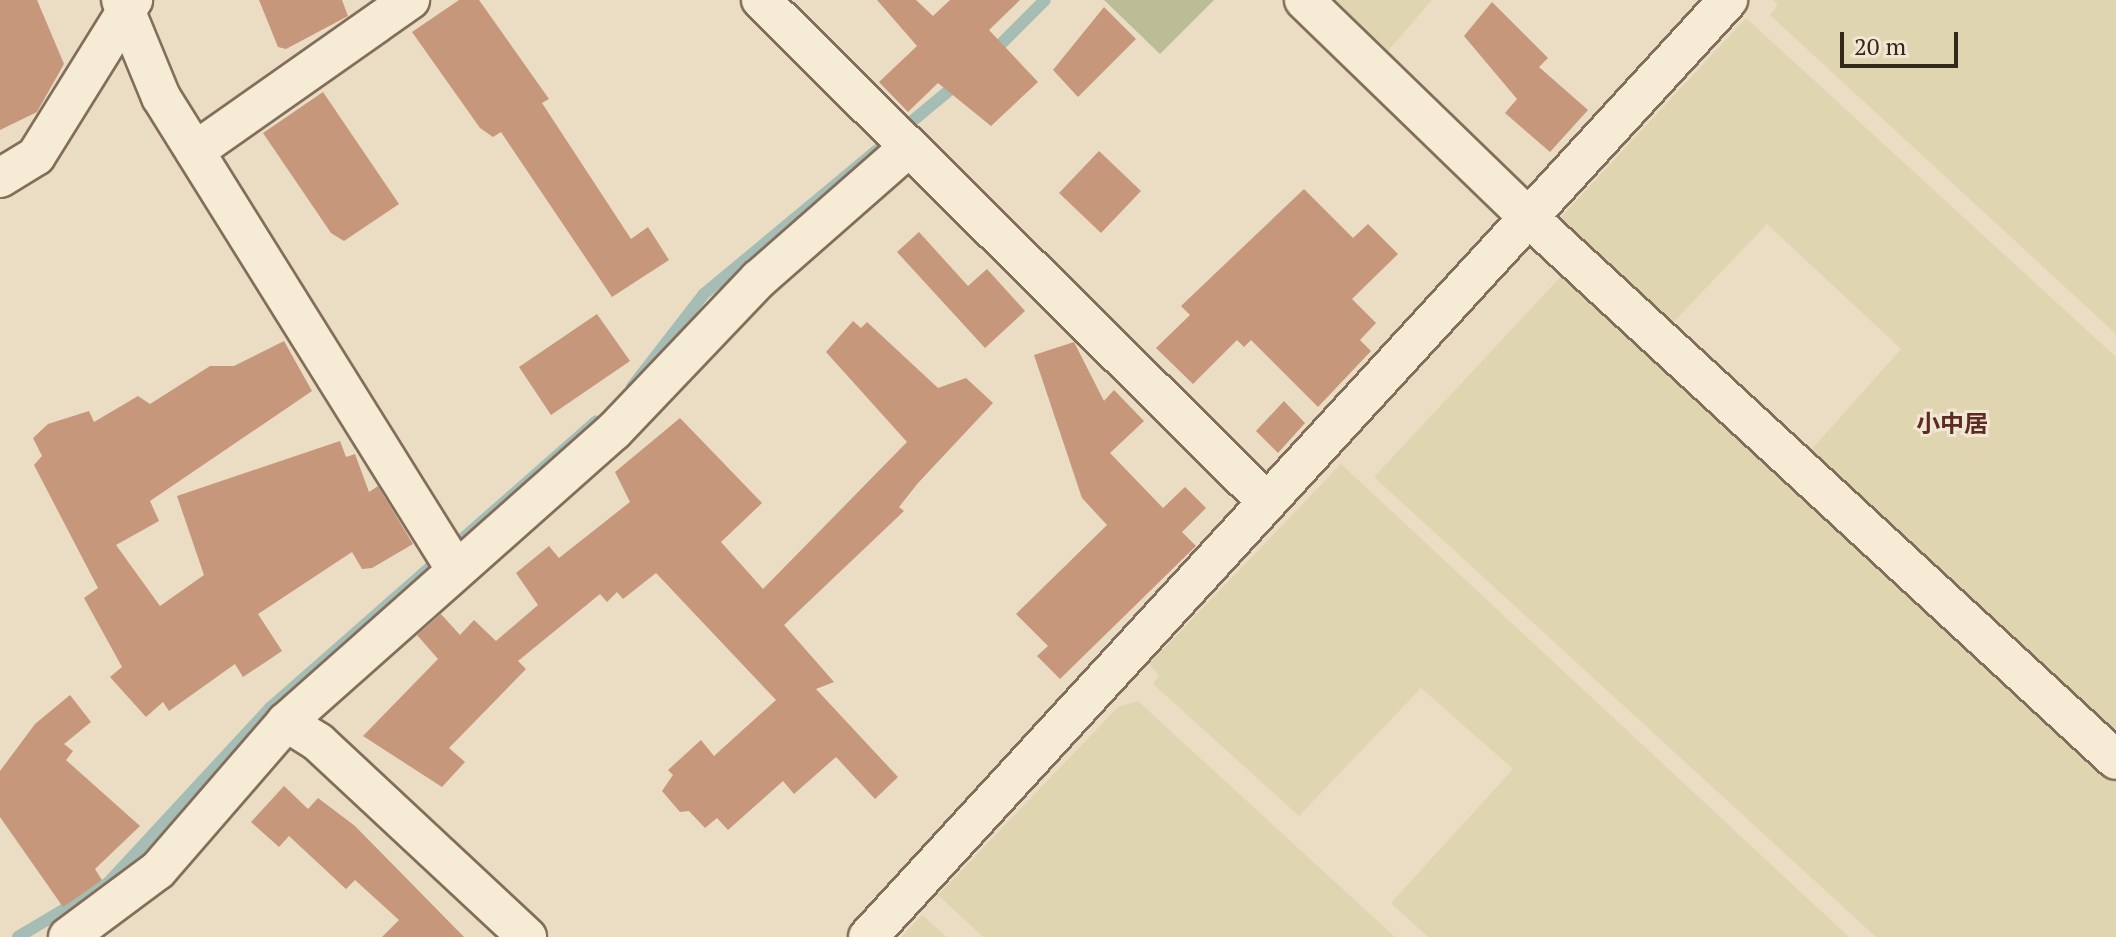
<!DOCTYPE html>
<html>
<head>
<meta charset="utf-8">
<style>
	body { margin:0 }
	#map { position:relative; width:2116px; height:937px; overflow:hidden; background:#eaddc3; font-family:"PT Serif","Noto Sans JP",serif }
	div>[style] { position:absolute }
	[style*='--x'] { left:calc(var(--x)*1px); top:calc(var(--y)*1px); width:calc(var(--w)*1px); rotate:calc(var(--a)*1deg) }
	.farmland>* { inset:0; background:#dfd6b1 }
	.cemetery>* { inset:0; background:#babd96 }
	.stream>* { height:12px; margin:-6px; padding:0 6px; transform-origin:6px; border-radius:6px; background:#a5bdb5 }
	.building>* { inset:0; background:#c6977b }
	.roads { filter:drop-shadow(2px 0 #836e5b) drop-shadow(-2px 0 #836e5b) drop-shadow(0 2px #836e5b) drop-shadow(0 -2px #836e5b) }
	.minor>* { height:38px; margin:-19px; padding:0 19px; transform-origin:19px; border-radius:19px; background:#f6ebd5 }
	span { translate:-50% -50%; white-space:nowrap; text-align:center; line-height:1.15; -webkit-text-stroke:6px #f2e7d2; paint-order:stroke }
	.quarter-label { font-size:24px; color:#5d2b21; font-weight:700 }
	.scale { position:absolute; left:1840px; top:32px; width:118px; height:36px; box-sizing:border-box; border:4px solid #34281e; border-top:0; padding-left:10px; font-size:24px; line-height:28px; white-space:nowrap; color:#34281e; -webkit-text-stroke:6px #f2e7d2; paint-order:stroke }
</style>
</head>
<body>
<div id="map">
	<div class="farmland">
		<i style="clip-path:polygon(1324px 0,1432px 0,1382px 58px)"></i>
		<i style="clip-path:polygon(1773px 0,2116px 0,2116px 334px,1770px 15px,1778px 5px)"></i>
		<i style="clip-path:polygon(1746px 18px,2116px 357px,2116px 740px,1804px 458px,1901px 349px,1767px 224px,1666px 330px,1562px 237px,1562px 216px)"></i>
		<i style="clip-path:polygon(1567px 270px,2116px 772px,2116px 937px,1876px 937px,1374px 477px)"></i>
		<i style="clip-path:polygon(1341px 464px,1849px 937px,1428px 937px,1391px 903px,1513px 769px,1421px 688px,1299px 816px,1153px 684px,1159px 675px,1149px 664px)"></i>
		<i style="clip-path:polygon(1138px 701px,1395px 937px,983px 937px,938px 895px,1118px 707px)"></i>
		<i style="clip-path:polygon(922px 915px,947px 937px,901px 937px)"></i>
	</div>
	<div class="cemetery">
		<i style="clip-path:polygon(1104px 0,1214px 0,1160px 54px)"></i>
	</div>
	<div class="stream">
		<i style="--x:991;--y:54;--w:76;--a:-45"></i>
		<i style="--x:632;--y:387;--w:118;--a:-52.3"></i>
		<i style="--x:704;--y:294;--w:332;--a:-39.7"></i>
		<i style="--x:18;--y:937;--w:104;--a:-30.8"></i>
		<i style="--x:107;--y:884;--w:240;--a:-47.2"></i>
		<i style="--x:270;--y:708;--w:434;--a:-41.3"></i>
	</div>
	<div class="building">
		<i style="clip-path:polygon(0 0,37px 0,64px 64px,37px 112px,0 130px)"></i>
		<i style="clip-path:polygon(259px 0,342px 0,348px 16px,286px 49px,278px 47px)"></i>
		<i style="clip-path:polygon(459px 0,479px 0,549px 99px,542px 103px,631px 239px,648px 227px,669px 260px,612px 297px,501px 132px,493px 137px,480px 128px,412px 32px)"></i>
		<i style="clip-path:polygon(877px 0,916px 0,933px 16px,950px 0,1020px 0,989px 30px,1038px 82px,991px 126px,938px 83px,908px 112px,879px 82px,917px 46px)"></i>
		<i style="clip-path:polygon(1492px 2px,1548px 58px,1539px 67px,1588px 110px,1550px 152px,1505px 113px,1517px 99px,1464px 36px)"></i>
		<i style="clip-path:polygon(1104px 7px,1136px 39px,1078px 97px,1053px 70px)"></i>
		<i style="clip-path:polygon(323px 92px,399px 204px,344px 241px,331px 233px,263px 133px)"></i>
		<i style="clip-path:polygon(1099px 151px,1141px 191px,1101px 233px,1059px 193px)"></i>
		<i style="clip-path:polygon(1304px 189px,1353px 238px,1368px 224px,1398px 254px,1352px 299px,1376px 323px,1360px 340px,1371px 351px,1318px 407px,1251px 340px,1244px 347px,1237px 340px,1193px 384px,1156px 348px,1190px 315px,1181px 306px)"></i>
		<i style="clip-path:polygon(919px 232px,968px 286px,987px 269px,1025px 311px,985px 348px,897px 252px)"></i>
		<i style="clip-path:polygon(597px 314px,630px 361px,551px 415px,519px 367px)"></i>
		<i style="clip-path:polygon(853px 321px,861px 328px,867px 322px,938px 388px,966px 378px,993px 403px,918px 483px,899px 507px,904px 511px,784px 625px,834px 682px,816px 689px,898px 777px,875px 799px,836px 757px,794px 794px,783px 781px,728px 830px,717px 818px,705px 828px,689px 811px,680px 812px,662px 791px,673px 775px,668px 770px,701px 740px,714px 756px,776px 700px,656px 573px,623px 599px,617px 592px,607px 602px,600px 594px,518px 661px,526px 669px,449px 748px,465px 762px,442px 787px,363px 736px,438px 659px,417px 635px,441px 614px,460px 635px,474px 620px,496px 641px,538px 605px,516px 573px,549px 546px,559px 558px,630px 502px,615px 472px,680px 418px,762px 503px,721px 542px,763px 589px,907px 442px,826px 352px)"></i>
		<i style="clip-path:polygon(284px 341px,312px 391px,150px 501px,159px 521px,116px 545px,160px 606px,204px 575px,177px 496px,340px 441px,346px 457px,355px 454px,369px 492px,378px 486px,413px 544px,372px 568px,362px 569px,352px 552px,258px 614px,282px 651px,243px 677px,235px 664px,169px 711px,163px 702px,146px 717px,110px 677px,122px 667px,84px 598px,98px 588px,34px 465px,42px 456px,33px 438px,48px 424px,89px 411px,94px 422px,138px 396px,150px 404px,210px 366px,234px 366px)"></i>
		<i style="clip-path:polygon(1074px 342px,1104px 401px,1114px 390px,1144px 421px,1110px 453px,1163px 508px,1185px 487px,1206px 508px,1182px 532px,1196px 546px,1060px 679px,1037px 656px,1048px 646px,1016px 614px,1107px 525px,1082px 498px,1034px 355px)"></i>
		<i style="clip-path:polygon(1284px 401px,1305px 423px,1278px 453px,1256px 431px)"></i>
		<i style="clip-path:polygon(70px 695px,91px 722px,64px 744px,73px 751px,66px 760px,140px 826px,95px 869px,102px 880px,63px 907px,0 817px,0 771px,35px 724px)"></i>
		<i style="clip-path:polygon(284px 786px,308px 809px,318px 798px,355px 826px,464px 937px,382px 937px,399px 920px,355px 880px,346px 889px,289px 836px,279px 847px,251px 822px)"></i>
	</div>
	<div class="roads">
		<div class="minor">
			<i style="--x:121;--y:0;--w:105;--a:67.6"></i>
			<i style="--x:161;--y:97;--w:557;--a:58.05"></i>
			<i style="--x:761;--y:0;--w:711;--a:44.77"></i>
			<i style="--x:1304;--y:0;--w:312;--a:44.1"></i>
			<i style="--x:1528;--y:217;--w:800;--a:42.72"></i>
			<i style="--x:195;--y:151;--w:263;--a:-35.1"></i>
			<i style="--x:0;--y:178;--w:42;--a:-31.4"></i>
			<i style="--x:36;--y:156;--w:184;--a:-58.1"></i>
			<i style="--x:286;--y:722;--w:38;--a:32"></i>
			<i style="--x:318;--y:742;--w:286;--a:43"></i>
			<i style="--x:68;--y:937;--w:112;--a:-36.7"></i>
			<i style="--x:158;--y:870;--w:196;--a:-49.1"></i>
			<i style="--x:286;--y:722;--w:438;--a:-41.6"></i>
			<i style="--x:614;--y:431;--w:210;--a:-46.4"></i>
			<i style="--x:759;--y:279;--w:200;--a:-41.3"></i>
			<i style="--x:868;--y:937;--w:1272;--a:-47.45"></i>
		</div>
	</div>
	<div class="quarter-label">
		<span style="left:1952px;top:424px">小中居</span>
	</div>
	<div class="scale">20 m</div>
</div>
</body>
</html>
